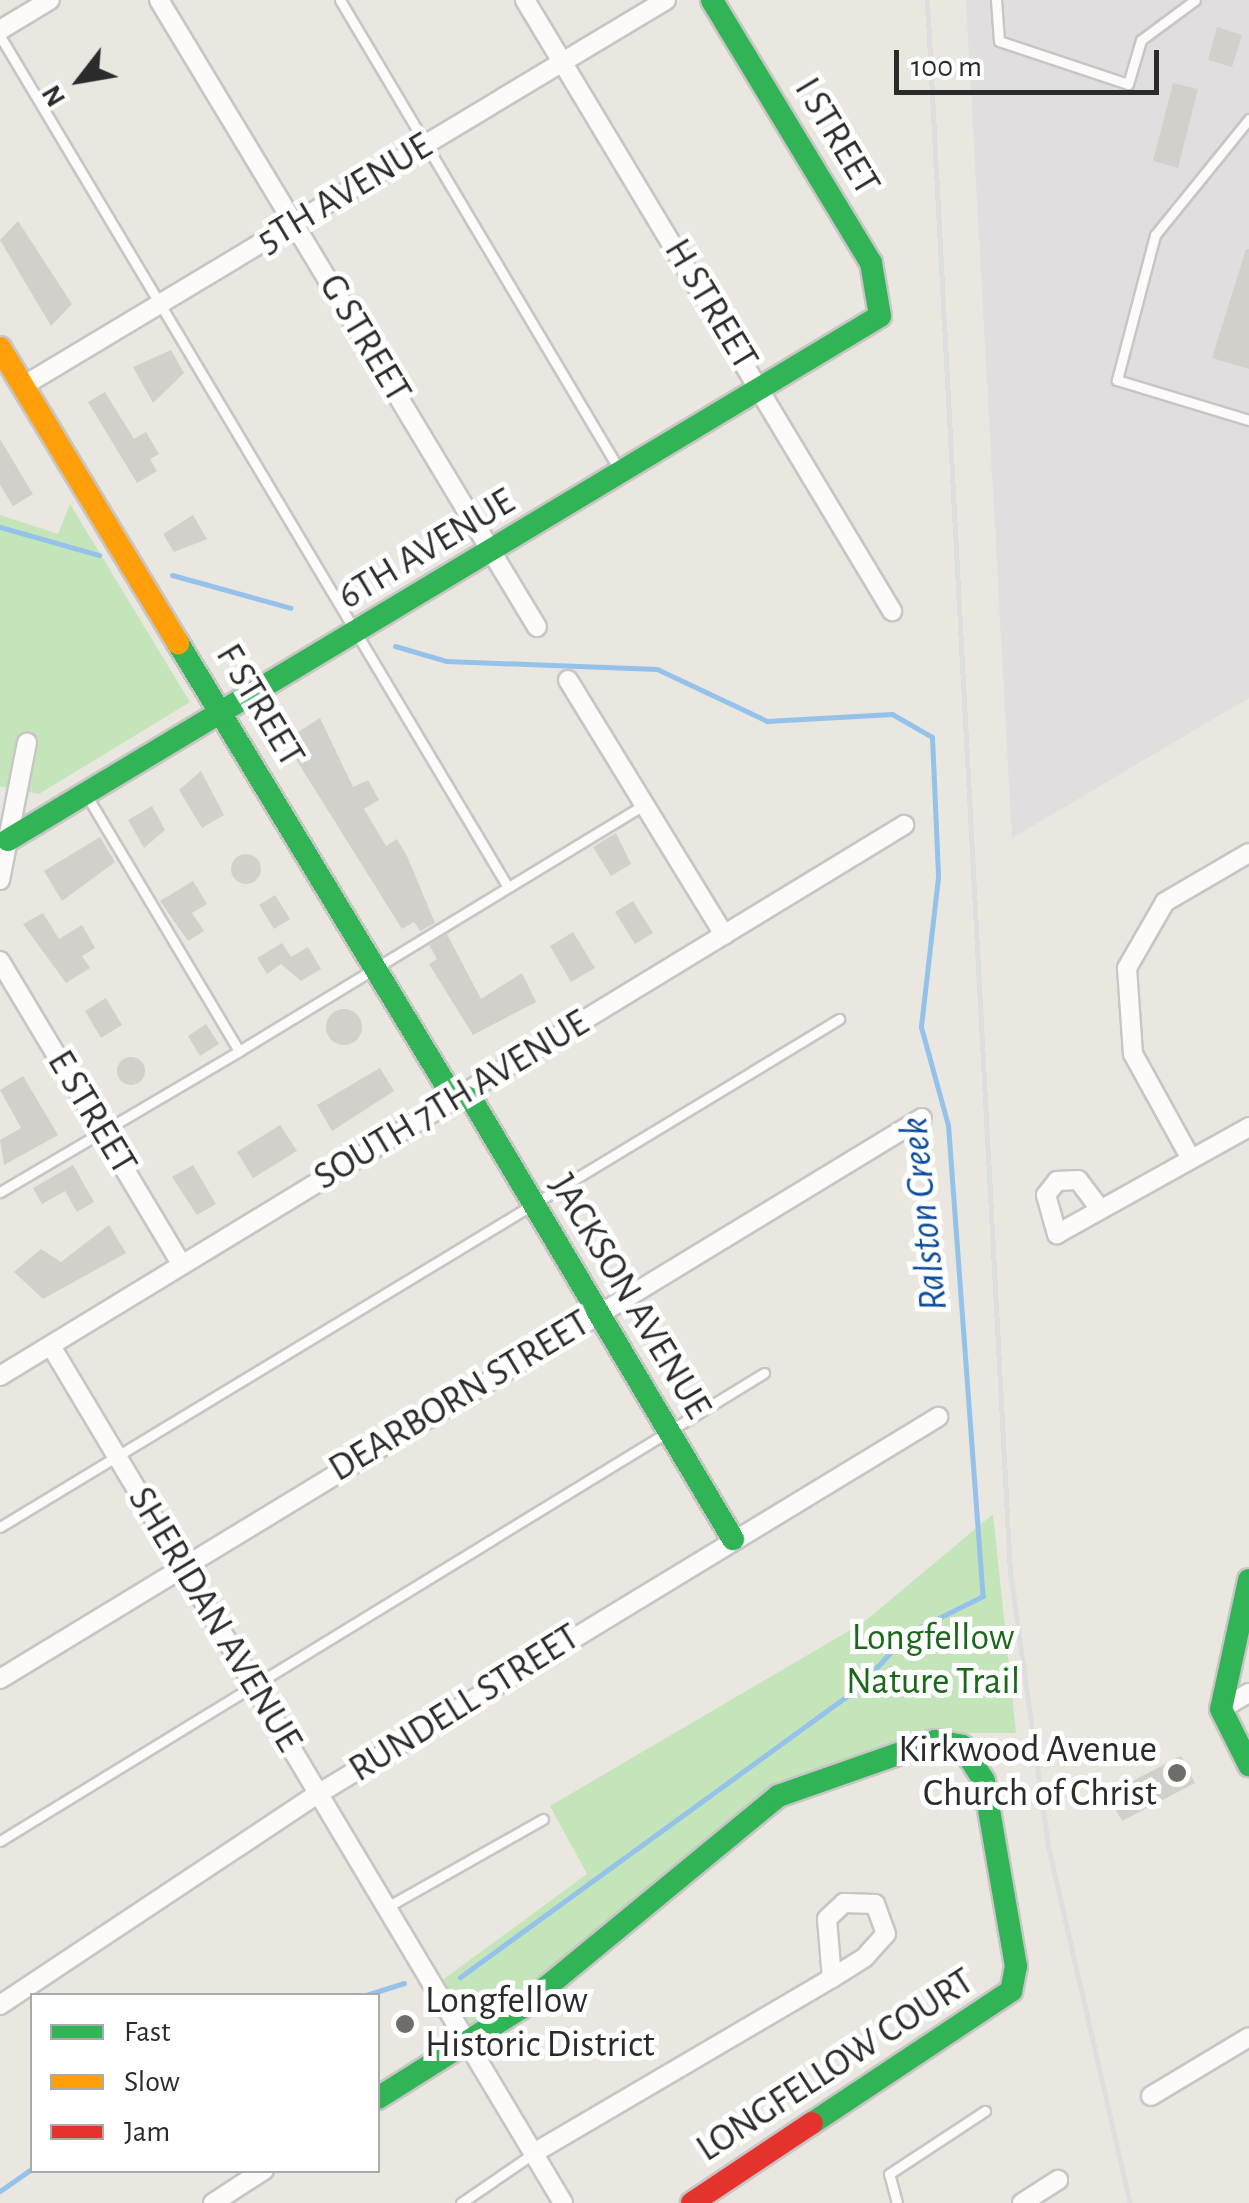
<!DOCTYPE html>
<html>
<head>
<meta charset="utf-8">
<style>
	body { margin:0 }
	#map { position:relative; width:1249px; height:2203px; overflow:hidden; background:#eae7e0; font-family:"Alegreya Sans",sans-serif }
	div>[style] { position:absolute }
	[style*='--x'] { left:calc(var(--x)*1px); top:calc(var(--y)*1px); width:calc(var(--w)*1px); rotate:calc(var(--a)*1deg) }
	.industrial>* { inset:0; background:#e1dedf }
	.green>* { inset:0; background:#c3e5b9 }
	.stream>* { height:5px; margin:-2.5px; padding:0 2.5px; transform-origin:2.5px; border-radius:2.5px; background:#95c2ea }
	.building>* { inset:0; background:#d2d0cb }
	.round { border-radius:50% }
	.roads { filter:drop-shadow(2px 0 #c7c6c5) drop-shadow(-2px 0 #c7c6c5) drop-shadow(0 2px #c7c6c5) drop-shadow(0 -2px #c7c6c5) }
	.lane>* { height:9px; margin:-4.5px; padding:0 4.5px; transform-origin:4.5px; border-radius:4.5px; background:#fcfbfa }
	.street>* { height:18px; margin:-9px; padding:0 9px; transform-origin:9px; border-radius:9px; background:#fcfbfa }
	.fast>* { height:22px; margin:-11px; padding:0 11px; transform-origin:11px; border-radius:11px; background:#30b455 }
	.slow>* { height:22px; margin:-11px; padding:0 11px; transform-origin:11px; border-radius:11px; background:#ff9f0a }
	.jam>* { height:22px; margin:-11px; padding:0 11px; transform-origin:11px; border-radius:11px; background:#e5322d }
	.rail>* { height:5px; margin:-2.5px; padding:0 2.5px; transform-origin:2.5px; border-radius:2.5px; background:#dedede }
	.dots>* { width:28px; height:28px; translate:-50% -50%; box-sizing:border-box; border:5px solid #fff; border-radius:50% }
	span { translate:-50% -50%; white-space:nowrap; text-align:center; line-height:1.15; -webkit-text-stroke:10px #fff; paint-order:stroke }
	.street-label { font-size:38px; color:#2b2b2b }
	.park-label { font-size:38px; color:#1a691b }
	.poi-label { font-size:38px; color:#2b2b2b }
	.right { translate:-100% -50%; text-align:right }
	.left { translate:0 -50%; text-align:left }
	.water-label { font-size:40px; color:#0d4c9d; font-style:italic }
	.legend { position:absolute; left:30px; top:1993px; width:350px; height:180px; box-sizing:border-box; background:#fff; border:2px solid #aaa; margin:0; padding:12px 18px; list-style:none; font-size:30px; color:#2b2b2b }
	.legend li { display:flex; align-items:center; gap:20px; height:50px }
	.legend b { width:50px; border:2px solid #aaa }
	.north { position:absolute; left:30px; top:30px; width:100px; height:100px; -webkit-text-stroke:8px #fff; paint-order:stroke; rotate:239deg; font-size:28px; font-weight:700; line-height:40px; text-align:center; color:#2b2b2b }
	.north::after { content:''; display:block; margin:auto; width:35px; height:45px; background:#2b2b2b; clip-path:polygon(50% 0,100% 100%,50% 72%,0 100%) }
	.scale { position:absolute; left:894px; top:50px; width:265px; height:45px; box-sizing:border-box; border:5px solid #2b2b2b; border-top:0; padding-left:12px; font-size:30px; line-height:35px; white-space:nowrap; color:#2b2b2b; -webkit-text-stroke:8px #fff; paint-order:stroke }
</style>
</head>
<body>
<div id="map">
	<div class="industrial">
		<i style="clip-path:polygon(966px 0,1249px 0,1249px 698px,1012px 838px)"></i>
	</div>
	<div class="green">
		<i style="clip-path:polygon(70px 504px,190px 702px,39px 794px,0 786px,0 515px,58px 534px)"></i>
		<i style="clip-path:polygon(993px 1514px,1016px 1733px,956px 1733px,760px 1798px,658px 1888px,469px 2028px,441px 1981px,587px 1874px,550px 1806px,864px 1622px)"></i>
	</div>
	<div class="stream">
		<i style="--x:0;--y:527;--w:103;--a:15.8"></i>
		<i style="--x:172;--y:575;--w:123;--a:15.5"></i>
		<i style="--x:395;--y:646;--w:53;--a:16.4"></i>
		<i style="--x:446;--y:661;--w:211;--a:2.2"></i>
		<i style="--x:657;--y:669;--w:122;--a:25.3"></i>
		<i style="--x:767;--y:721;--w:125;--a:-3.2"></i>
		<i style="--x:892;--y:714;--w:46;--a:29.9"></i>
		<i style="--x:932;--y:737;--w:140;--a:87.5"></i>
		<i style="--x:938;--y:877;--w:151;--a:96.5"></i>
		<i style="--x:921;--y:1027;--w:102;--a:74.6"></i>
		<i style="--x:948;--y:1125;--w:472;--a:85.8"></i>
		<i style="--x:983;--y:1596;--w:84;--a:153.7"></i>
		<i style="--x:908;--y:1633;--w:74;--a:132.3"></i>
		<i style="--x:858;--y:1688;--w:492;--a:144"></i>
		<i style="--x:363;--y:1996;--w:43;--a:-17.6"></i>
		<i style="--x:0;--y:2191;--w:39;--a:-35"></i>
	</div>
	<div class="building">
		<i style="clip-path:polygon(1217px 27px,1242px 35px,1232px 67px,1208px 60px)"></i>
		<i style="clip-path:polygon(1173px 83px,1198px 89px,1178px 168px,1153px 161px)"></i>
		<i style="clip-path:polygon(18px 221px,72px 304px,51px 326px,0 240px)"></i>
		<i style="clip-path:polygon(1246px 249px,1249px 249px,1249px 369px,1212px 358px)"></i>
		<i style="clip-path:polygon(171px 350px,184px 373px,153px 403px,133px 367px)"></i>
		<i style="clip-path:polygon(105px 392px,134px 439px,146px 432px,159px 454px,150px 459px,157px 471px,137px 483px,88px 402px)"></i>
		<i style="clip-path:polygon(0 439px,33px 494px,13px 506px,0 485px)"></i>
		<i style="clip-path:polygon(193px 515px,207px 539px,174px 552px,163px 534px)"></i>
		<i style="clip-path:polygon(320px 718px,353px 787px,368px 780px,379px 800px,364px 809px,386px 846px,397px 839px,407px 856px,435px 923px,420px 931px,414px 922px,402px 929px,292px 753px,290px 737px)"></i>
		<i style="clip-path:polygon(201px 771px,224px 815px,202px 828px,179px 790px)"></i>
		<i style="clip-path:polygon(152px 806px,165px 830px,144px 848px,128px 820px)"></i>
		<i style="clip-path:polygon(616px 833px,631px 864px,611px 876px,593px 847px)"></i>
		<i style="clip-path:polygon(100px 837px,115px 862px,62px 901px,44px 871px)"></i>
		<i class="round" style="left:231px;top:854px;width:30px;height:30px"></i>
		<i style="clip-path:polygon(193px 881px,207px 904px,192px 913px,204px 931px,188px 941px,160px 901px)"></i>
		<i style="clip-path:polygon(275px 895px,290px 919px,274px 929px,259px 905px)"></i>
		<i style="clip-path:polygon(633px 901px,653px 933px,635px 944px,615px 912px)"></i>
		<i style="clip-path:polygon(43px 913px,59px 939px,82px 925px,95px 948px,82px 956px,90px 968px,66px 983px,23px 924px)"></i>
		<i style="clip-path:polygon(573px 932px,595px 968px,571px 982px,550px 946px)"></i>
		<i style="clip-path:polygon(447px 934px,481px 999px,522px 973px,536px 1002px,473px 1035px,429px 964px,437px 959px,429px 945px)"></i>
		<i style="clip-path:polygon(282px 943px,291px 957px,308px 947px,321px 969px,301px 981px,281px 964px,267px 974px,257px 958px)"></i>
		<i style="clip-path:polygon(106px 998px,122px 1025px,101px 1038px,85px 1011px)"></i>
		<i class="round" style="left:326px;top:1009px;width:36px;height:36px"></i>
		<i style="clip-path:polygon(206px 1024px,219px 1044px,200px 1056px,188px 1036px)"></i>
		<i class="round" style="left:117px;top:1057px;width:28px;height:28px"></i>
		<i style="clip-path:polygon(380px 1068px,394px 1091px,332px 1131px,317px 1105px)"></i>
		<i style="clip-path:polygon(23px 1076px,58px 1135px,4px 1165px,0 1140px,21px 1128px,0 1090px)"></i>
		<i style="clip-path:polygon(280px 1125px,297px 1151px,253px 1178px,237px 1152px)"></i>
		<i style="clip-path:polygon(73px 1165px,94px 1202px,77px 1212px,65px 1191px,42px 1204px,33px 1188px)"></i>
		<i style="clip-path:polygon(193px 1165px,216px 1204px,197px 1215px,172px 1177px)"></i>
		<i style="clip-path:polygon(109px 1225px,126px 1253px,43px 1299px,14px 1272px,41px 1249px,61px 1262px)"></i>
		<i style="clip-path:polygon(1181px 1756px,1195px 1783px,1122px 1821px,1107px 1794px)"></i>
	</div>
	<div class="roads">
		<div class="lane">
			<i style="--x:340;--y:0;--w:548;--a:59.27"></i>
			<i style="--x:996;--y:0;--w:41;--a:85.8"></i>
			<i style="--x:999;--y:41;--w:136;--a:18.4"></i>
			<i style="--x:1128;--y:84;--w:46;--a:-73.5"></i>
			<i style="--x:1141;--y:40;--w:67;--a:-36.5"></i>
			<i style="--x:0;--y:36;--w:991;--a:59.17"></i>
			<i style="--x:1249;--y:119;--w:149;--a:129"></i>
			<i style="--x:1155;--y:235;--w:150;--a:104.7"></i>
			<i style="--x:1117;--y:380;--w:138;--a:16.9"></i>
			<i style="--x:239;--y:1051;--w:474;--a:-31.3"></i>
			<i style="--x:0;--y:1192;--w:277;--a:-30.5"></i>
			<i style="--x:239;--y:1051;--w:297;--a:-120.8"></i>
			<i style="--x:0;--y:1527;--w:981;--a:-31.19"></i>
			<i style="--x:0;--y:1841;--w:896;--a:-31.49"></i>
			<i style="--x:387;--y:1907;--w:179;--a:-29.4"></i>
			<i style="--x:461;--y:2203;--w:88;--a:-34.4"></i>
			<i style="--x:897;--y:2203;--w:30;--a:-105"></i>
			<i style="--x:889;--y:2174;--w:115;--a:-33.3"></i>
		</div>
		<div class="street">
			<i style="--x:159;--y:0;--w:732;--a:58.92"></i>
			<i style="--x:525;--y:0;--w:713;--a:59.01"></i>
			<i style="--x:0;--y:30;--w:58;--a:-31"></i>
			<i style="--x:23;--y:386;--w:750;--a:-30.98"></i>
			<i style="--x:568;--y:680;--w:299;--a:58.5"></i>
			<i style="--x:0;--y:880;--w:140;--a:-78.9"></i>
			<i style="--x:0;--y:961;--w:354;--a:59.1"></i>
			<i style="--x:1191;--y:1159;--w:120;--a:-118.9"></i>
			<i style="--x:1133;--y:1054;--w:86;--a:-94"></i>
			<i style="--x:1127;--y:968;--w:76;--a:-60.1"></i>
			<i style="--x:1165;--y:902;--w:97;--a:-30.3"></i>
			<i style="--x:1100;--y:1209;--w:36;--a:-127"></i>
			<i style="--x:1078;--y:1180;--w:21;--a:177"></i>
			<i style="--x:1057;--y:1181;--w:18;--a:128"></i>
			<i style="--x:1046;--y:1195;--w:41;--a:74.2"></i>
			<i style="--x:1057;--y:1234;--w:220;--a:-29.1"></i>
			<i style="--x:51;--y:1346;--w:998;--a:59.14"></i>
			<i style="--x:0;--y:1376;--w:1059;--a:-31.36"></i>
			<i style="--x:0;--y:1679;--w:1079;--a:-31.32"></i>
			<i style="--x:1221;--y:1709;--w:32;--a:-30"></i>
			<i style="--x:0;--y:2005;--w:382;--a:-33.6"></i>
			<i style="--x:318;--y:1794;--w:726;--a:-31.3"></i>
			<i style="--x:1151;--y:2096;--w:114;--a:-31"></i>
			<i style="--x:534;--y:2153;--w:346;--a:-30.4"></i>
			<i style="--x:832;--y:1978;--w:39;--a:-32"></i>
			<i style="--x:865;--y:1957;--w:31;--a:-48"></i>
			<i style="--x:886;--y:1934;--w:32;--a:-110"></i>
			<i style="--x:875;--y:1904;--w:31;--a:-178"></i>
			<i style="--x:844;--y:1903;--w:23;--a:137"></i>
			<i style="--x:827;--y:1919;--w:59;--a:85.2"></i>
			<i style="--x:213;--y:2203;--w:61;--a:-32.9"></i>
			<i style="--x:1022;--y:2203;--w:43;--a:-32.6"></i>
		</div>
		<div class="fast">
			<i style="--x:178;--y:643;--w:519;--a:58.79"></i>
			<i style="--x:447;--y:1087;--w:28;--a:27"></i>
			<i style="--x:472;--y:1100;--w:511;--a:59.27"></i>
			<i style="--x:8;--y:840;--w:1017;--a:-31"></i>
			<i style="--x:880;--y:316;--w:54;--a:-99.6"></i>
			<i style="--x:871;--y:263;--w:307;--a:-121.2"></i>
			<i style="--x:1249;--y:1580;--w:132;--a:102.2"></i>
			<i style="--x:1221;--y:1709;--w:63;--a:63.4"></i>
			<i style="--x:378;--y:2098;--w:169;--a:-32.2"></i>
			<i style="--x:521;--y:2008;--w:333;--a:-39.5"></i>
			<i style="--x:778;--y:1796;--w:166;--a:-19.3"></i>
			<i style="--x:935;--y:1741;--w:27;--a:10"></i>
			<i style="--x:962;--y:1746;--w:41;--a:57.8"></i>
			<i style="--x:984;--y:1781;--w:188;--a:80.2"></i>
			<i style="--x:1016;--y:1966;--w:25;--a:101"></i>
			<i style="--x:1011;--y:1991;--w:239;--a:146.4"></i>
		</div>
		<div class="slow">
			<i style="--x:0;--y:348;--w:345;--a:58.9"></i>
		</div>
		<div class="jam">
			<i style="--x:692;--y:2203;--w:144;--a:-33.7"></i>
		</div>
	</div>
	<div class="rail">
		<i style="--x:927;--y:0;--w:1574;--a:86.98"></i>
		<i style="--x:1010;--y:1572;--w:277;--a:82.1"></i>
		<i style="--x:1048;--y:1846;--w:366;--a:77.1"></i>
	</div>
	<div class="dots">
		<i style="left:1177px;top:1773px;background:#6e6d6a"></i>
		<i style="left:405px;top:2024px;background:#6e6d6a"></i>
	</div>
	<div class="street-label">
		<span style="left:836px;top:137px;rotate:59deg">I STREET</span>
		<span style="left:345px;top:194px;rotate:-31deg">5TH AVENUE</span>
		<span style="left:710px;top:305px;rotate:59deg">H STREET</span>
		<span style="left:364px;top:339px;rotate:59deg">G STREET</span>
		<span style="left:427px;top:550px;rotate:-31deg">6TH AVENUE</span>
		<span style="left:259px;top:706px;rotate:59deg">F STREET</span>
		<span style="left:452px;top:1101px;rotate:-31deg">SOUTH 7TH AVENUE</span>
		<span style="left:91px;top:1113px;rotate:59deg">E STREET</span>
		<span style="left:629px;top:1297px;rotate:59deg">JACKSON AVENUE</span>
		<span style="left:460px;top:1397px;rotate:-31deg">DEARBORN STREET</span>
		<span style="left:214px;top:1620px;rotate:59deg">SHERIDAN AVENUE</span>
		<span style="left:465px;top:1704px;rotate:-32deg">RUNDELL STREET</span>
		<span style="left:836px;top:2066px;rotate:-33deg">LONGFELLOW COURT</span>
	</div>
	<div class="park-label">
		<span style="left:933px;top:1661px">Longfellow<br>Nature Trail</span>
	</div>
	<div class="poi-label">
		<span class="right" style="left:1157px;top:1773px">Kirkwood Avenue<br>Church of Christ</span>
		<span class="left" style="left:425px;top:2024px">Longfellow<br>Historic District</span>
	</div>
	<div class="water-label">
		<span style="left:924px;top:1214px;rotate:-96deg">Ralston Creek</span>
	</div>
	<ul class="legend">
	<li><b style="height:12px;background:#30b455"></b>Fast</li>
	<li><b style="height:12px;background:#ff9f0a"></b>Slow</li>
	<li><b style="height:12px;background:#e5322d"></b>Jam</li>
	</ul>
	<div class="north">N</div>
	<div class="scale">100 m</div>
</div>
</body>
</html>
